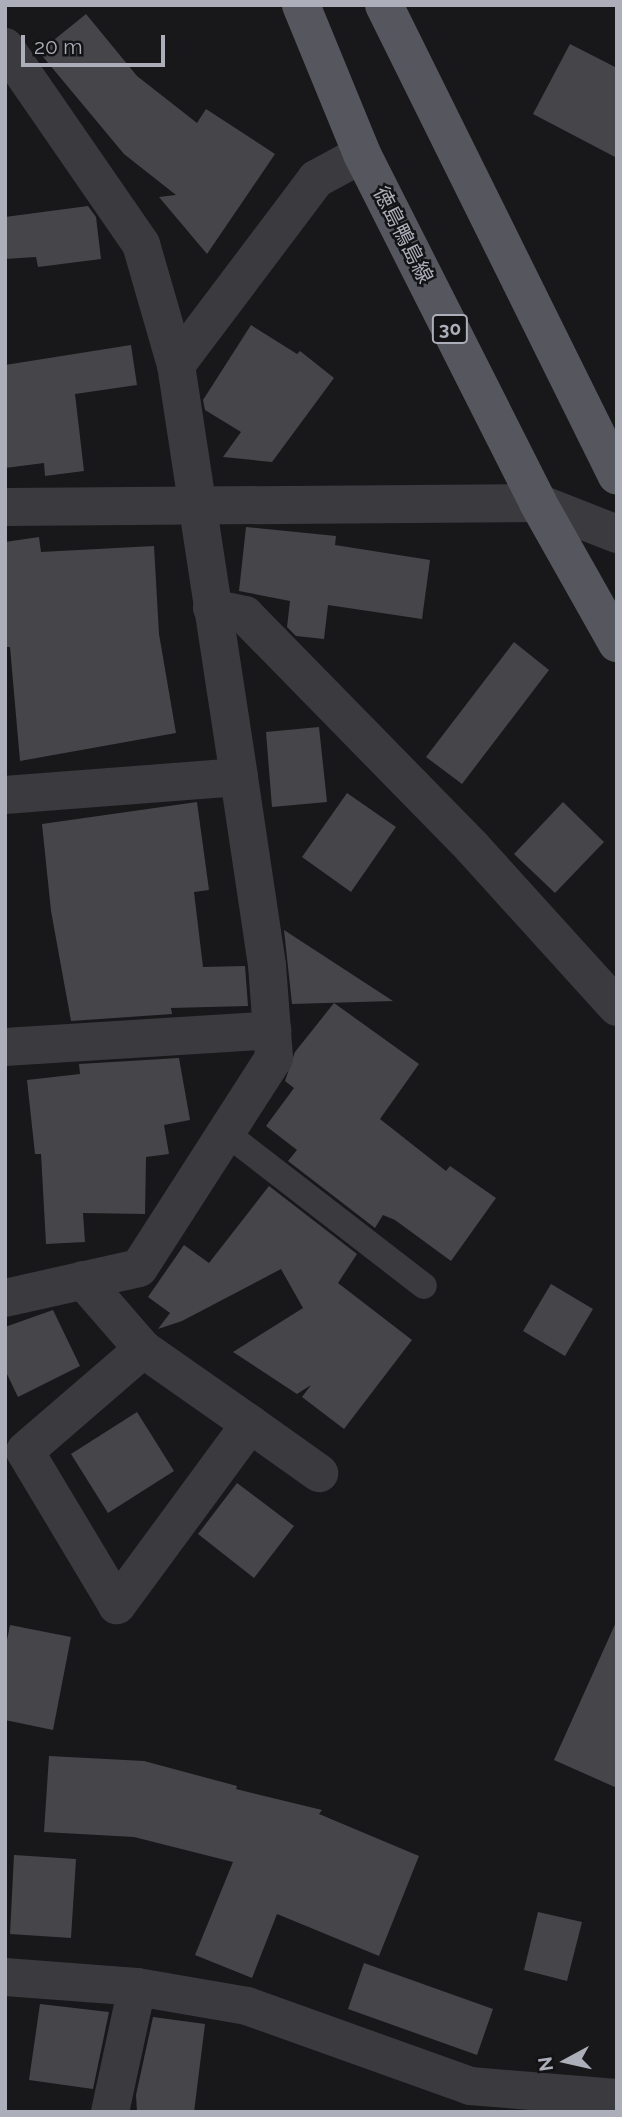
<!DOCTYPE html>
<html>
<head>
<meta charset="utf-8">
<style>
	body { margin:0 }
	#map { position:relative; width:622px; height:2117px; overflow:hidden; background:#18181a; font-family:Raleway,"Noto Sans JP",sans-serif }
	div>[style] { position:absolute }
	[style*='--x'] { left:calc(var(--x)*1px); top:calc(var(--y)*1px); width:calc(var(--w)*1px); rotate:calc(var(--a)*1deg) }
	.building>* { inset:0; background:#46454a }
	.service>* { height:26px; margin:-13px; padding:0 13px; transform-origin:13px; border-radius:13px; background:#3a3a3f }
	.minor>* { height:38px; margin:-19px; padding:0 19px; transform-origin:19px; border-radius:19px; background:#3a3a3f }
	.primary>* { height:38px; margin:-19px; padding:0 19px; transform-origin:19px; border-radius:19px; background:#56575e }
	span { translate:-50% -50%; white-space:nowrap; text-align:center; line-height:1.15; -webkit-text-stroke:5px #131315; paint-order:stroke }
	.shield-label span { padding:2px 5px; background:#131315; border:2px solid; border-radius:5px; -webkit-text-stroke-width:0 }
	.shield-label { font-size:19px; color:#acafb9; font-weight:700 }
	.street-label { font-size:21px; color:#acafb9 }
	.frame { position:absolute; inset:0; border:7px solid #acafb9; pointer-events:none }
	.north { position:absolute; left:531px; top:2026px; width:70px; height:70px; -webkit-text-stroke:5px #131315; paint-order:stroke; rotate:262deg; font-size:19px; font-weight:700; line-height:28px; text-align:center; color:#acafb9 }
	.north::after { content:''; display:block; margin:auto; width:24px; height:32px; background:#acafb9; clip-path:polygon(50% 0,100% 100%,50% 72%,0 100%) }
	.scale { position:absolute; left:21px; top:35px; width:144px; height:32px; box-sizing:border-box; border:4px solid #acafb9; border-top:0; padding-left:9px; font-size:21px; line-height:24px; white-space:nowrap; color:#acafb9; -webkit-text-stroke:5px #131315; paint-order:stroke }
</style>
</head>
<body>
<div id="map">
	<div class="building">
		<i style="clip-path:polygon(86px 14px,137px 76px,197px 123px,206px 109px,275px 154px,207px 254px,159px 197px,176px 195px,124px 154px,39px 52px)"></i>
		<i style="clip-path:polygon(570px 44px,617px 68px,617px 158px,533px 114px)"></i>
		<i style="clip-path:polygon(88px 206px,96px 217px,101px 259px,38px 267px,36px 257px,5px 259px,5px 217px)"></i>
		<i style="clip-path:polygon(251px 325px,297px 354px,300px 351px,334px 378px,272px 462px,223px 457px,241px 432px,205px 410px,203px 400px)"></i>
		<i style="clip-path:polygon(131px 345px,137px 385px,75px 394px,84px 471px,45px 476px,44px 463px,5px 468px,5px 365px)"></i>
		<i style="clip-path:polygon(246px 527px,336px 536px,335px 545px,430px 560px,422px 619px,328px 605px,324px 639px,296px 636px,287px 627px,290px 601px,239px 591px)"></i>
		<i style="clip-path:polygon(39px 537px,41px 552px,154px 546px,159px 634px,176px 733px,20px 761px,10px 647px,5px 647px,5px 542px)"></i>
		<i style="clip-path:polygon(514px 642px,549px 670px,462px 784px,426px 757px)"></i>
		<i style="clip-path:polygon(319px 727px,327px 802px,272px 807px,266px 732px)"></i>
		<i style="clip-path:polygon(347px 793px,396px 827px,351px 892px,302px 857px)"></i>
		<i style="clip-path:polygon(197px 802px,209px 890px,194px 892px,203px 967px,245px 966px,248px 1006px,171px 1008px,172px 1014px,71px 1021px,51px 911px,42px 824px)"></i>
		<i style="clip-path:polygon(563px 802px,604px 842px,555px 893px,514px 854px)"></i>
		<i style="clip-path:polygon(284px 930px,393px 1001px,292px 1004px)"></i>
		<i style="clip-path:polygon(334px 1003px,419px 1064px,380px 1119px,446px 1171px,450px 1166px,496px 1198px,451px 1261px,395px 1220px,383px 1215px,375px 1228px,288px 1161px,297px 1150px,266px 1126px,294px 1088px,285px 1081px,295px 1052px)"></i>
		<i style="clip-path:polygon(179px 1058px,190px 1120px,164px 1125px,169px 1154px,146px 1157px,145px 1214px,83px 1213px,85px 1242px,46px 1244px,41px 1154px,35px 1154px,27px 1080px,80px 1074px,79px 1064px)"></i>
		<i style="clip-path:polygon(269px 1186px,357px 1254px,338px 1283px,412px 1340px,344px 1429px,302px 1397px,311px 1385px,297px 1394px,233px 1352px,303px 1308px,281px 1269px,182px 1321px,158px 1329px,170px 1313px,148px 1297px,184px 1245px,209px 1263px)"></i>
		<i style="clip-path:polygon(551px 1284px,593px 1309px,565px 1356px,523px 1331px)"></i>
		<i style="clip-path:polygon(53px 1310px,80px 1366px,18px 1397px,5px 1370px,5px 1327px)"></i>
		<i style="clip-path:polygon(137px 1412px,174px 1471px,108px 1513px,71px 1454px)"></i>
		<i style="clip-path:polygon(237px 1483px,294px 1526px,254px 1578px,198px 1534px)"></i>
		<i style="clip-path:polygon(617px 1620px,617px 1788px,554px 1760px)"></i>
		<i style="clip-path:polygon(10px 1625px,71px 1637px,53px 1730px,5px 1720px,5px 1650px)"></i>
		<i style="clip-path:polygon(49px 1756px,144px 1761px,237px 1786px,236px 1789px,322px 1810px,319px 1814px,419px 1856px,379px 1956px,277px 1914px,252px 1978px,195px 1955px,233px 1862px,134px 1837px,44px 1832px)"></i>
		<i style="clip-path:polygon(14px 1855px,76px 1859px,71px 1938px,10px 1934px)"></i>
		<i style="clip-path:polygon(538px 1912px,582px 1922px,567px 1981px,524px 1970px)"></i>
		<i style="clip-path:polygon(364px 1963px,493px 2009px,477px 2055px,348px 2009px)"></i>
		<i style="clip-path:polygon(40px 2004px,109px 2012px,93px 2089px,29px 2080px)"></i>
		<i style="clip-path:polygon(153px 2017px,205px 2024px,194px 2112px,137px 2112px,136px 2095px)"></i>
	</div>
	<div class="service">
		<i style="--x:226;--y:1133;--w:250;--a:37.7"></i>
	</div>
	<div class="minor">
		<i style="--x:5;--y:47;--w:239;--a:55.4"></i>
		<i style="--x:141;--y:244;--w:126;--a:73.9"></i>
		<i style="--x:176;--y:365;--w:417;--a:81.3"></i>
		<i style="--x:239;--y:777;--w:235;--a:175.6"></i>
		<i style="--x:176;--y:365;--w:233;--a:-53"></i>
		<i style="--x:316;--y:179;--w:52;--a:-28.5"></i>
		<i style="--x:5;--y:507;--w:533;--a:-0.43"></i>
		<i style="--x:538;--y:503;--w:85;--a:21.4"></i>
		<i style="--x:212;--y:608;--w:34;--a:12"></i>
		<i style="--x:245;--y:615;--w:325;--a:45.6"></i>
		<i style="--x:472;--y:847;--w:216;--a:47.8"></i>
		<i style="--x:5;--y:1047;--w:268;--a:-3.6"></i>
		<i style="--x:83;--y:1280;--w:91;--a:49"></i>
		<i style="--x:5;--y:1298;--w:137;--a:-12.6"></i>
		<i style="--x:139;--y:1268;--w:250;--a:-57.3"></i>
		<i style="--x:274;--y:1058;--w:93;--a:-94.3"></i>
		<i style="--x:267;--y:965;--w:190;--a:-98.5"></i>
		<i style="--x:143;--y:1349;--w:131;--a:35"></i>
		<i style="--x:250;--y:1424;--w:225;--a:126.3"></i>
		<i style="--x:117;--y:1605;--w:179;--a:-120.9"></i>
		<i style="--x:25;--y:1451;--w:156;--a:-40.8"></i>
		<i style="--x:250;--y:1424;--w:85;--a:35.4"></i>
		<i style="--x:5;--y:1977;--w:132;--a:4.3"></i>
		<i style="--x:137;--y:1987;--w:112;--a:9.8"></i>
		<i style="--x:247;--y:2006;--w:237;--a:19.7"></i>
		<i style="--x:470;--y:2086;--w:147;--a:4.7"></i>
		<i style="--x:110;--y:2112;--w:128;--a:-77.8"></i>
	</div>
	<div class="primary">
		<i style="--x:301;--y:5;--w:161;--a:67.7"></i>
		<i style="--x:362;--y:154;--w:391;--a:63.2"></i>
		<i style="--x:538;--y:503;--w:161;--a:60.6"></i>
		<i style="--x:384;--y:5;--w:525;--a:63.68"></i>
	</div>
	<div class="shield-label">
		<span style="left:450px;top:329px">30</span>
	</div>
	<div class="street-label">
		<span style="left:403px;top:235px;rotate:63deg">徳島鴨島線</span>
	</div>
	<div class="frame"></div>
	<div class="north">N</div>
	<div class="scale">20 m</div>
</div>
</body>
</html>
